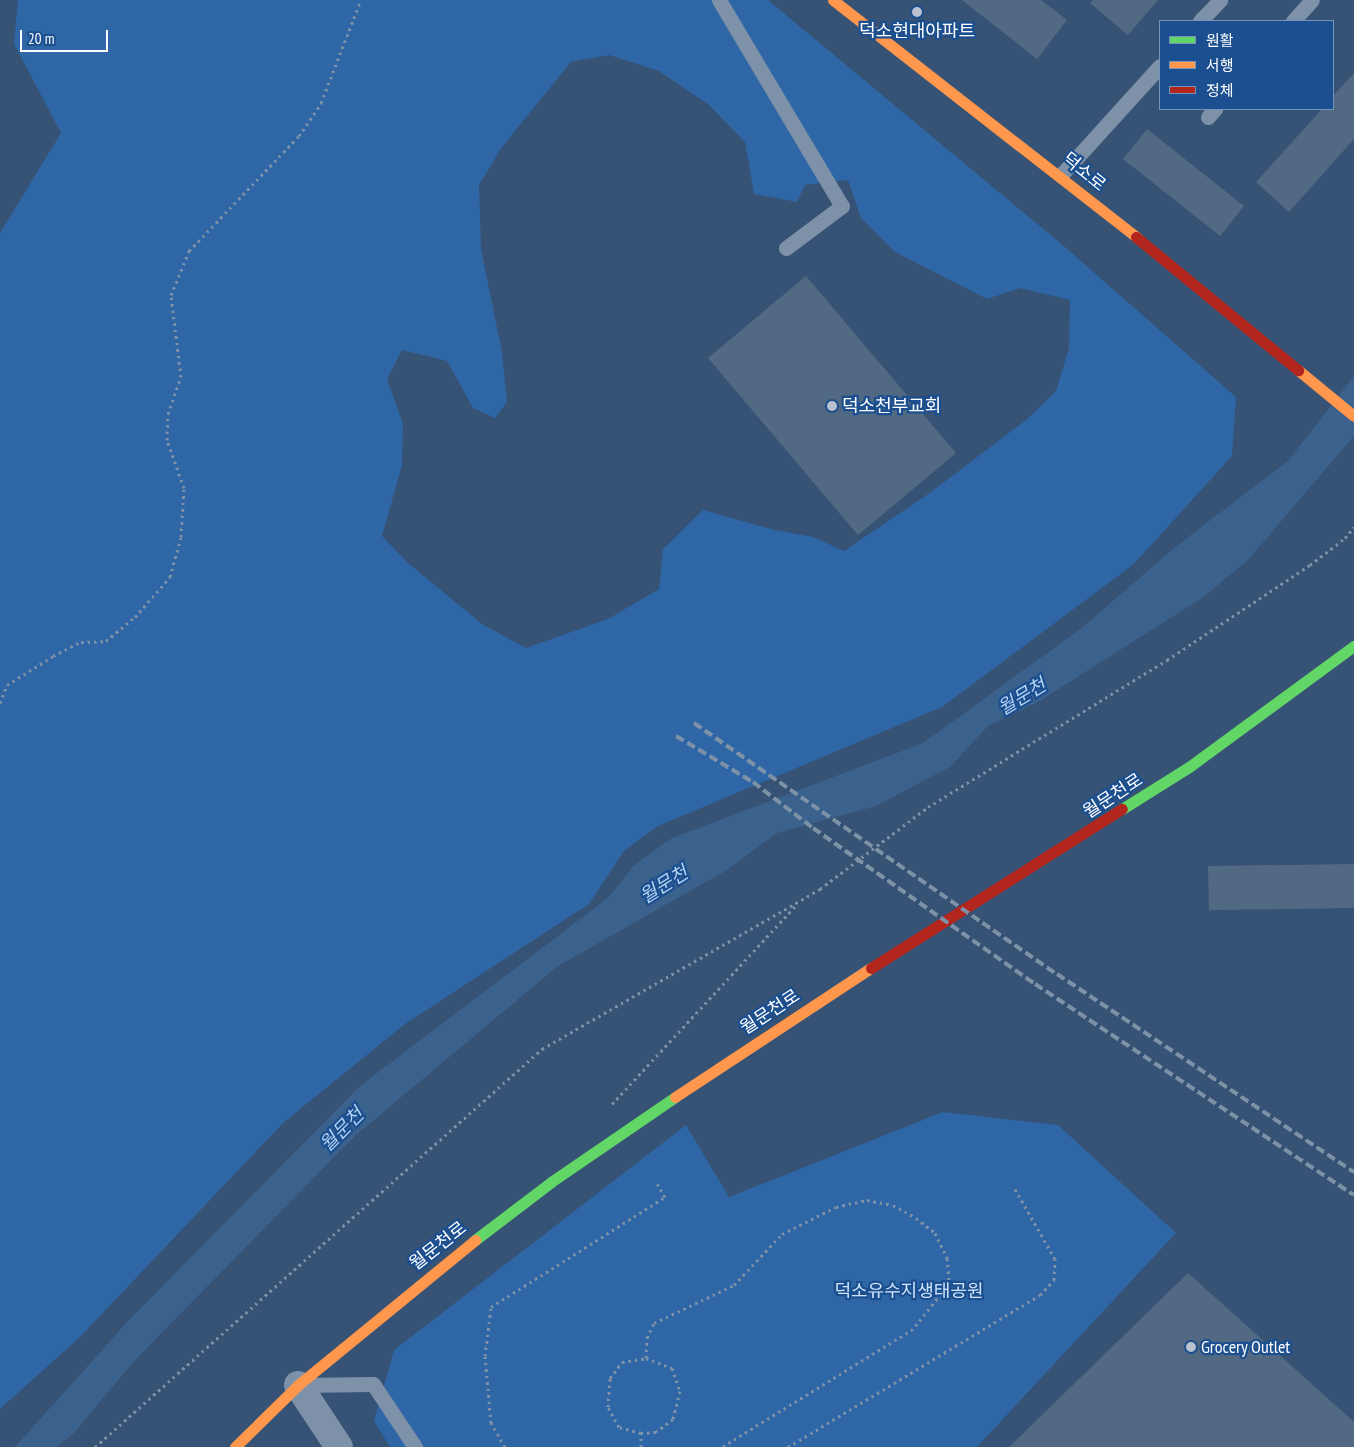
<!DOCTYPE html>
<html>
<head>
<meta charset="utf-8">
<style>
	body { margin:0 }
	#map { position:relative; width:1354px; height:1447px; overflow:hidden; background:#365274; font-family:"PT Sans Narrow","Noto Sans KR",sans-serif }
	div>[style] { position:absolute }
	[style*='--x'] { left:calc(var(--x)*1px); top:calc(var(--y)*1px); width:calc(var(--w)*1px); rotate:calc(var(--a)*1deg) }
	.green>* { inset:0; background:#2f66a5 }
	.water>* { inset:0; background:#3b618d }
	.building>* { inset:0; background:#526984 }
	.path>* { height:3px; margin-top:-1.5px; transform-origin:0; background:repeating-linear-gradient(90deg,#7d92a8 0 2.5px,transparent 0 6.5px) }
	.lane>* { height:15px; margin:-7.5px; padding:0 7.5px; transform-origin:7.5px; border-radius:7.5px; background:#7d92a8 }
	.street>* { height:28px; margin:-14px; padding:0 14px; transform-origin:14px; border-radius:14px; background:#7d92a8 }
	.fast>* { height:11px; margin:-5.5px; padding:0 5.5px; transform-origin:5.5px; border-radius:5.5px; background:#63d668 }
	.slow>* { height:11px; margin:-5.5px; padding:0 5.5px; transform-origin:5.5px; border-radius:5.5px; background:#ff974d }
	.jam>* { height:11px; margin:-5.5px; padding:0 5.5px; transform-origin:5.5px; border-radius:5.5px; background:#b3261e }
	.rail>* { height:4px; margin-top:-2px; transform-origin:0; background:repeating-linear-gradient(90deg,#7e92a7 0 9px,transparent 0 13px) }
	.dots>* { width:14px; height:14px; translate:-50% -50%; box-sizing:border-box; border:2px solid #1b4f8f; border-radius:50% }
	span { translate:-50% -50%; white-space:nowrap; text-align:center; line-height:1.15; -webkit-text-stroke:4.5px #1b4f8f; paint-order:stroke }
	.poi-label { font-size:18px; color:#fff }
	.left { translate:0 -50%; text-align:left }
	.street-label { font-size:18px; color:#fff }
	.park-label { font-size:18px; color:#cfe3fa }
	.water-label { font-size:19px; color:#b5d3f5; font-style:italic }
	.legend { position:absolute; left:1159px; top:20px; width:175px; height:90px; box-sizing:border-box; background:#1b4f8f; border:1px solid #7695bc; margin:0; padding:6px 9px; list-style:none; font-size:15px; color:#fff }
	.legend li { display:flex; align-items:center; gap:10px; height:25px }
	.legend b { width:25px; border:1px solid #7695bc }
	.scale { position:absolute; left:20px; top:30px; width:88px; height:22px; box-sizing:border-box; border:2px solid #fff; border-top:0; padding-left:6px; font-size:15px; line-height:18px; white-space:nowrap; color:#fff; -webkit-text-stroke:4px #1b4f8f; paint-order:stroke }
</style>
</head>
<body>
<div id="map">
	<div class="green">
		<i style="clip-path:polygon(evenodd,18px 0,768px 0,1065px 247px,1236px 397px,1232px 456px,1134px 564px,942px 707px,658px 826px,624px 851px,589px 904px,405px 1024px,283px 1123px,80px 1337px,0 1409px,0 233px,61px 133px,14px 44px,18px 0,609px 55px,659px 71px,709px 105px,745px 142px,754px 194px,797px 202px,805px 185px,848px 180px,861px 218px,895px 252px,987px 299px,1020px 288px,1070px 300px,1069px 348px,1056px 391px,1026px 420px,931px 492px,844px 551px,813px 537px,775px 530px,703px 510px,663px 549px,659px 589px,608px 619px,526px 648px,482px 624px,408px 563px,382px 536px,402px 465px,403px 424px,387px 379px,402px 350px,447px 361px,473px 408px,495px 418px,507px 402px,502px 352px,481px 249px,479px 185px,502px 147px,571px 62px,609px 55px)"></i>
		<i style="clip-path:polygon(943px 1112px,1058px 1125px,1176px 1233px,977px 1447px,390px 1447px,374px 1421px,394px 1350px,686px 1125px,729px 1197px)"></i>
	</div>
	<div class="water">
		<i style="clip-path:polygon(1354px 376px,1354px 436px,1248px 560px,1202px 598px,1038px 702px,988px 726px,950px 767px,876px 806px,777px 833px,727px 870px,558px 966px,356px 1135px,135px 1360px,74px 1433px,56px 1447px,15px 1447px,129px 1320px,360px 1086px,609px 897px,633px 866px,672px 838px,923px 743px,1083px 627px,1175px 547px,1288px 461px)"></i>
	</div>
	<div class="building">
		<i style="clip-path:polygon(962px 0,1041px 0,1067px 20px,1037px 59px)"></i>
		<i style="clip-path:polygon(1093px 0,1158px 0,1128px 35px,1090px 3px)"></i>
		<i style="clip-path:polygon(1354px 73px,1354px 139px,1289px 212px,1256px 182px,1322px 109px,1333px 109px,1333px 96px)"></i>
		<i style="clip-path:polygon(1147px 129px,1244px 206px,1220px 236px,1123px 159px)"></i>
		<i style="clip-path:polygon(806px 276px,956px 453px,858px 535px,708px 358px)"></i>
		<i style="clip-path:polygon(1354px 864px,1354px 908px,1209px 910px,1208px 866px)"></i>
		<i style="clip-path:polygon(1188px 1273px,1354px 1422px,1354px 1447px,1009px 1447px)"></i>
	</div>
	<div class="path">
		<i style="--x:0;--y:703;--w:19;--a:-69"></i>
		<i style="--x:7;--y:685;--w:54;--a:-32.2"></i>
		<i style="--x:53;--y:656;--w:31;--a:-27"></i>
		<i style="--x:81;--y:642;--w:25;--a:-2"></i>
		<i style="--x:106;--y:641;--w:38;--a:-40"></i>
		<i style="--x:135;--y:617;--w:53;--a:-48.8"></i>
		<i style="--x:170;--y:577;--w:41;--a:-74.6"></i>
		<i style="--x:181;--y:537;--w:49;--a:-86.5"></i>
		<i style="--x:184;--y:488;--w:51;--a:-109.5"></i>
		<i style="--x:167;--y:440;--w:26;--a:-88"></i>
		<i style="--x:168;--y:414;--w:39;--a:-71"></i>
		<i style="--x:181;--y:377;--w:83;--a:-97"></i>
		<i style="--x:171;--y:295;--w:48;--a:-67.8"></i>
		<i style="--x:189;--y:251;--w:159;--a:-46.3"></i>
		<i style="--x:299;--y:136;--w:40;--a:-56"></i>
		<i style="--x:321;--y:103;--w:110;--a:-68.8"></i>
		<i style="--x:612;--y:1104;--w:271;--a:-47.2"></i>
		<i style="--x:646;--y:1358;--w:20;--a:-87"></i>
		<i style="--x:647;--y:1338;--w:17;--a:-65"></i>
		<i style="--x:654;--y:1323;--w:89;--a:-25.4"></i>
		<i style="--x:734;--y:1285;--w:70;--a:-46.7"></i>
		<i style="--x:782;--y:1234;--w:60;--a:-26.6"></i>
		<i style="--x:836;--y:1207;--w:32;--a:-13"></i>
		<i style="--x:867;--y:1200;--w:26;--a:11"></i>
		<i style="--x:893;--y:1205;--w:26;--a:29"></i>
		<i style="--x:916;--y:1218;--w:24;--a:38"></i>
		<i style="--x:935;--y:1233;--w:28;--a:64"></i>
		<i style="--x:947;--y:1258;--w:25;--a:85"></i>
		<i style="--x:949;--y:1283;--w:58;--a:128"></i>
		<i style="--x:913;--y:1329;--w:225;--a:148.3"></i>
		<i style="--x:646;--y:1358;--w:28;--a:21"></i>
		<i style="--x:672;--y:1368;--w:24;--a:71"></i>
		<i style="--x:680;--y:1391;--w:29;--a:104"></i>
		<i style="--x:673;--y:1419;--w:21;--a:143"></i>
		<i style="--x:656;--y:1432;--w:15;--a:176"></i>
		<i style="--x:641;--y:1433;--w:23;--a:-165"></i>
		<i style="--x:619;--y:1427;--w:23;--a:-119"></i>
		<i style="--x:608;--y:1407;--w:29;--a:-86"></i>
		<i style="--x:610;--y:1378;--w:20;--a:-53"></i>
		<i style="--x:622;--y:1362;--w:24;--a:-9"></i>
		<i style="--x:95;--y:1447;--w:599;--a:-41.68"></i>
		<i style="--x:542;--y:1049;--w:321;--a:-29.9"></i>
		<i style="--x:820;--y:889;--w:136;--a:-37.2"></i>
		<i style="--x:928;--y:807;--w:281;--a:-31.6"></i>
		<i style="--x:1167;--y:660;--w:172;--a:-33.6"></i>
		<i style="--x:1310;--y:565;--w:44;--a:-37.6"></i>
		<i style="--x:1345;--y:538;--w:14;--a:-51"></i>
		<i style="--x:505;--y:1447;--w:28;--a:-120"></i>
		<i style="--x:491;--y:1423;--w:67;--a:-95.1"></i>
		<i style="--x:485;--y:1356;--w:49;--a:-83"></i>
		<i style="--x:491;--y:1307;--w:206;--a:-32.3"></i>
		<i style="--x:665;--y:1197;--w:16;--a:-120"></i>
		<i style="--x:641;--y:1447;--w:14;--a:-90"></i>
		<i style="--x:788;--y:1447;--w:294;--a:-31.1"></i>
		<i style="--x:1040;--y:1295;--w:21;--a:-47"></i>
		<i style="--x:1054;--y:1280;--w:21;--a:-87"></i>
		<i style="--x:1055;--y:1259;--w:81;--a:-119.7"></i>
	</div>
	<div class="lane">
		<i style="--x:719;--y:0;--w:240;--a:59.2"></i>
		<i style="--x:842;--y:206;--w:70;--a:143.1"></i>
		<i style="--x:1200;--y:21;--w:29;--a:-46"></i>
		<i style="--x:1293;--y:21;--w:28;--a:-48"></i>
		<i style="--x:1208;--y:117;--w:11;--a:-49"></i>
		<i style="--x:1061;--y:175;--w:147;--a:-47.8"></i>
		<i style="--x:300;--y:1385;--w:73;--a:-0.8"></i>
		<i style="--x:373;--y:1384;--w:76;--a:56.3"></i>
	</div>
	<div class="street">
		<i style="--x:298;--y:1385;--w:74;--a:56.5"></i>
	</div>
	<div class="fast">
		<i style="--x:1122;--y:809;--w:79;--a:-32.1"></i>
		<i style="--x:1189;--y:767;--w:205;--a:-36.3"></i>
		<i style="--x:475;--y:1240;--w:96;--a:-37.3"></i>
		<i style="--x:551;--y:1182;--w:150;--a:-34.4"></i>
	</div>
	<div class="slow">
		<i style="--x:833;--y:0;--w:385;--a:38"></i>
		<i style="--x:1298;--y:370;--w:72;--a:39.4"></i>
		<i style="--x:675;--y:1097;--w:235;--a:-33.4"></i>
		<i style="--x:235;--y:1447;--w:88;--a:-44.5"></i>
		<i style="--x:298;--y:1385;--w:229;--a:-39.3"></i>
	</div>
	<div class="jam">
		<i style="--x:1136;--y:237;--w:210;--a:39.4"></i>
		<i style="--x:871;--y:968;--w:297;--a:-32.4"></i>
	</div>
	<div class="rail">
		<i style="--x:694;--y:723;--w:441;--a:34.7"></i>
		<i style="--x:1057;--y:974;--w:357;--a:33.7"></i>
		<i style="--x:676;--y:736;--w:90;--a:30.9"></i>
		<i style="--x:753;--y:782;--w:76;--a:37.5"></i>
		<i style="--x:813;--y:828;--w:271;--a:35.1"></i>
		<i style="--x:1035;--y:984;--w:382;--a:33.5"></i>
	</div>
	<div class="dots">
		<i style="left:917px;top:12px;background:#b9c2ce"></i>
		<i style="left:832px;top:406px;background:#b9c2ce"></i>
		<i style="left:1191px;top:1347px;background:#b9c2ce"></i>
	</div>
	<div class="poi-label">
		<span style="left:917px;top:31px">덕소현대아파트</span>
		<span class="left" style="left:842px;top:406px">덕소천부교회</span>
		<span class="left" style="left:1201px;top:1347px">Grocery Outlet</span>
	</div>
	<div class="street-label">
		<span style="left:1084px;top:172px;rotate:39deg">덕소로</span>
		<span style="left:1113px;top:796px;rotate:-33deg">월문천로</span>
		<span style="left:770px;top:1012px;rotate:-33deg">월문천로</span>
		<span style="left:438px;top:1246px;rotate:-38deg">월문천로</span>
	</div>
	<div class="park-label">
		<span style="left:909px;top:1291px">덕소유수지생태공원</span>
	</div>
	<div class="water-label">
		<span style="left:1022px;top:697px;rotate:-31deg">월문천</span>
		<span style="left:664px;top:885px;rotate:-32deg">월문천</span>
		<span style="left:342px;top:1130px;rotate:-45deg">월문천</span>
	</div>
	<ul class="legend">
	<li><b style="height:6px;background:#63d668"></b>원활</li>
	<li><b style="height:6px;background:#ff974d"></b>서행</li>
	<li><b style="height:6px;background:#b3261e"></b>정체</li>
	</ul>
	<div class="scale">20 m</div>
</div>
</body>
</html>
